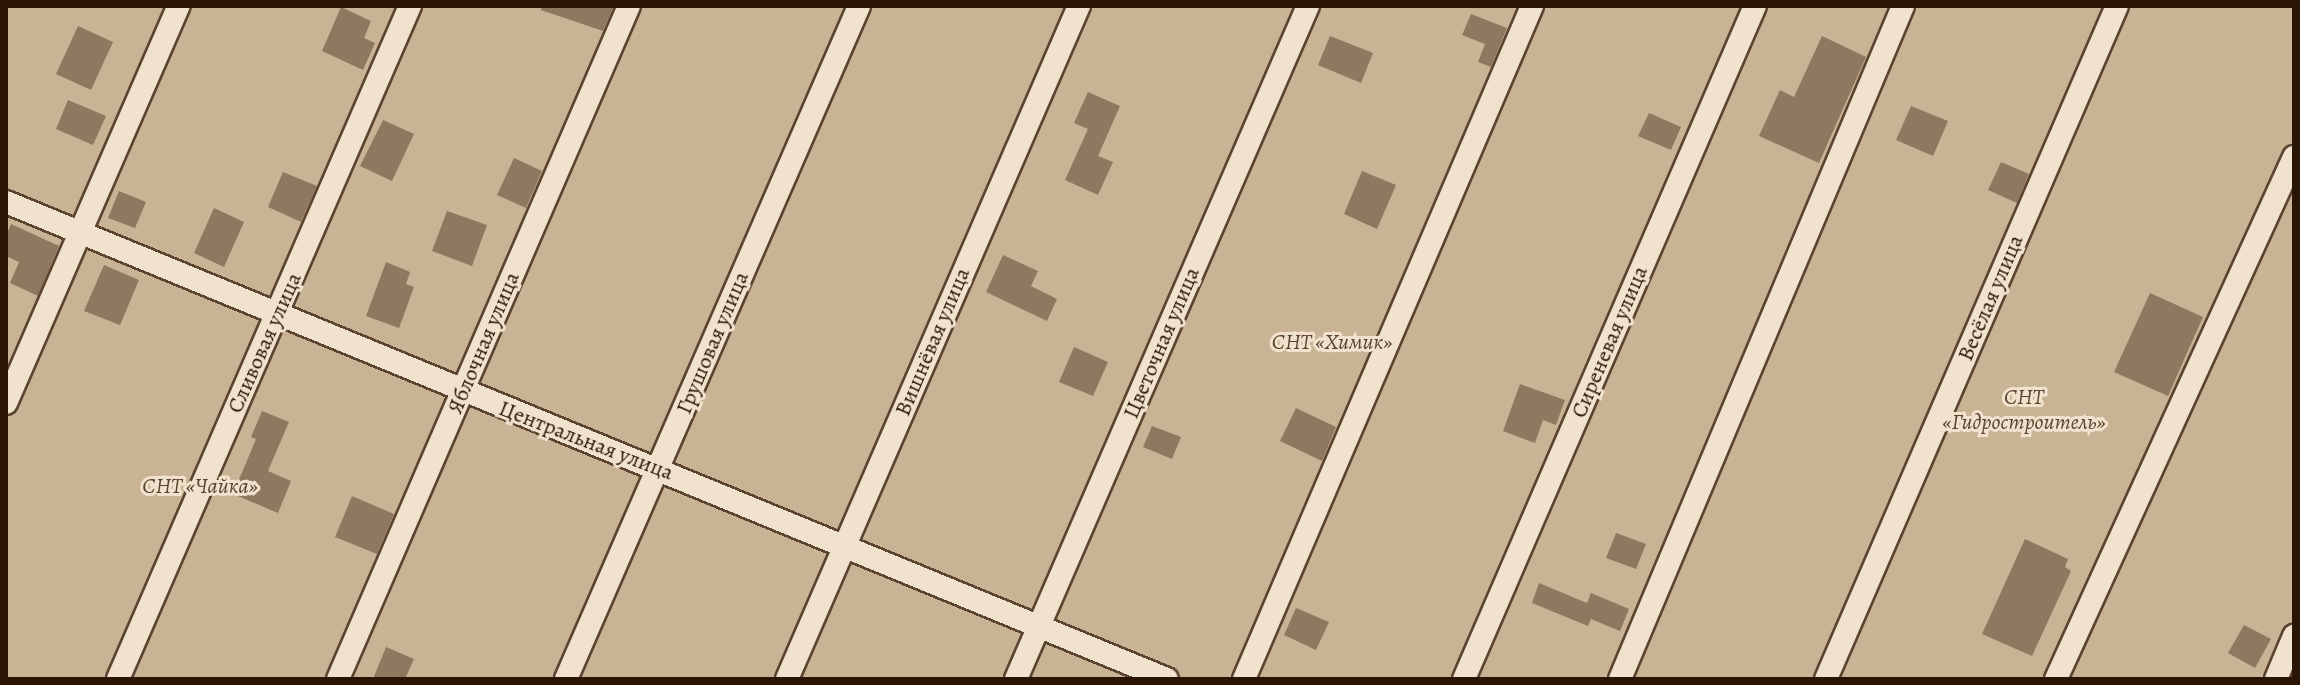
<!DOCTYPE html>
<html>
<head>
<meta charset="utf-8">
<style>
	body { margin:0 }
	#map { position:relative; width:2300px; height:685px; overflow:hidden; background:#ead3b2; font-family:Alegreya,serif }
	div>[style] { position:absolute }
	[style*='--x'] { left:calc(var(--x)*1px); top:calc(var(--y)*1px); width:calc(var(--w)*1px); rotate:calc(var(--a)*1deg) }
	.green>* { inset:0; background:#c9b395 }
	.building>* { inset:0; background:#8e785f }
	.roads { filter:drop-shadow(2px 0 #5a4430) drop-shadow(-2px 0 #5a4430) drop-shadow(0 2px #5a4430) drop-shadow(0 -2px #5a4430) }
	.street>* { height:22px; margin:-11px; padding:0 11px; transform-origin:11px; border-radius:11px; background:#f1e2cd }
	span { translate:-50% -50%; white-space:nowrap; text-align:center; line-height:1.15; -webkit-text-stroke:6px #f1e2cd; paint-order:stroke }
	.street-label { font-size:22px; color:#2a1505 }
	.park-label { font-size:22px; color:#5a4430; font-style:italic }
	.frame { position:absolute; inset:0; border:8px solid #2a1505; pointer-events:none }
</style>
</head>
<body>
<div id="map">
	<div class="green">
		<i style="clip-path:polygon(6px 6px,2294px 6px,2294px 679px,6px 679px)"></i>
	</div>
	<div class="building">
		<i style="clip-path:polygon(541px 6px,614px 6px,603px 31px,541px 10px)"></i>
		<i style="clip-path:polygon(341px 7px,371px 21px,364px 38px,375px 43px,363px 70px,322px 51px)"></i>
		<i style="clip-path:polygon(1471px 14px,1507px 28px,1491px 67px,1478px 62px,1485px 44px,1462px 35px)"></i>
		<i style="clip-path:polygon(78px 26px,113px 42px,91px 90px,56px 74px)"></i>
		<i style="clip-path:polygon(1330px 36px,1373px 53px,1361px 83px,1318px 65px)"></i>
		<i style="clip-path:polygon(1822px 36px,1866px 57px,1819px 163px,1759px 136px,1780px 90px,1794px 97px)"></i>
		<i style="clip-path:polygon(1088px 92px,1120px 106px,1098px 156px,1113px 162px,1098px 195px,1065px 180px,1088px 129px,1074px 123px)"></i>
		<i style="clip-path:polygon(68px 100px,106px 116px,93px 145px,56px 129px)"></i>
		<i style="clip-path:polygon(1911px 106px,1948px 121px,1933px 156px,1896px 140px)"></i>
		<i style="clip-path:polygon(1649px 113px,1681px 127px,1671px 150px,1638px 136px)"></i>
		<i style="clip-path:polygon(383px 120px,414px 134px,392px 181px,360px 166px)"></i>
		<i style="clip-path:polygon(514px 158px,542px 171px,526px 208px,497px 195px)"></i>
		<i style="clip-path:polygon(2001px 162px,2029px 174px,2017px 203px,1988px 190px)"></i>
		<i style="clip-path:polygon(1362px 171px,1396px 185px,1377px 229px,1344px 214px)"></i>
		<i style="clip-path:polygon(283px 172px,317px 186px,301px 222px,268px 207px)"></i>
		<i style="clip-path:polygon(119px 191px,146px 202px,135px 228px,108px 218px)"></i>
		<i style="clip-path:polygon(214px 208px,244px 222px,224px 267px,194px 253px)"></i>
		<i style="clip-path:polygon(447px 211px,487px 225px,472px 266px,432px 251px)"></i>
		<i style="clip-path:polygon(11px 224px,59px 246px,38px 296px,10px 283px,19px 262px,6px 256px,6px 236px)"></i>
		<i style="clip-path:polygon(1003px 255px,1038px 271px,1031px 286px,1057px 299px,1047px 321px,986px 292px)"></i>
		<i style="clip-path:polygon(386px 262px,410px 272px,406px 284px,414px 287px,399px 328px,366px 316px)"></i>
		<i style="clip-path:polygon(104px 265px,139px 280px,120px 325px,84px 311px)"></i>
		<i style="clip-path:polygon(2150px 293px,2203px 317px,2168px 396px,2114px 372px)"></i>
		<i style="clip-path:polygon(1074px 347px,1108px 362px,1093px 396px,1059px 382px)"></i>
		<i style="clip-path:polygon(1520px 384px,1565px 400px,1556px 425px,1543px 420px,1535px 443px,1503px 431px)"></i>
		<i style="clip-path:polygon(1296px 408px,1336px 427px,1322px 461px,1280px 441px)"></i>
		<i style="clip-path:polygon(262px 411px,289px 422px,268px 471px,291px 481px,278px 513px,233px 494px,256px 439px,251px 437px)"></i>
		<i style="clip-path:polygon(1152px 426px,1181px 437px,1172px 459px,1143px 447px)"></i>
		<i style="clip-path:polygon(352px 496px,394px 514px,377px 554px,335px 537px)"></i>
		<i style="clip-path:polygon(1616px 533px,1646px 544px,1636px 569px,1606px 558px)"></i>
		<i style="clip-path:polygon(2025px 539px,2068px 559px,2065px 567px,2071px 571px,2032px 656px,1982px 634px)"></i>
		<i style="clip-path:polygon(1539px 583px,1587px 603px,1591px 593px,1629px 609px,1620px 631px,1591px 619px,1588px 626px,1532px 603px)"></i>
		<i style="clip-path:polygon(1296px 608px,1329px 622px,1316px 650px,1284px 635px)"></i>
		<i style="clip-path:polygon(2244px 625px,2271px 639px,2255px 668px,2228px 653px)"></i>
		<i style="clip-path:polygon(386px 647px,414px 659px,405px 679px,373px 679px)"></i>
	</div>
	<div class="roads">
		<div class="street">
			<i style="--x:6;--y:202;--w:1255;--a:22.34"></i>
			<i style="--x:6;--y:403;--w:433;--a:-66.5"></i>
			<i style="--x:118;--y:679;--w:734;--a:-66.55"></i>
			<i style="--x:338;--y:679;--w:733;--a:-66.62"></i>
			<i style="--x:566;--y:679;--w:734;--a:-66.47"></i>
			<i style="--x:787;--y:679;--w:734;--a:-66.55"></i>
			<i style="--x:1016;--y:679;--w:734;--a:-66.55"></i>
			<i style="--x:1244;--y:679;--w:732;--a:-66.83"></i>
			<i style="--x:1464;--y:679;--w:733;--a:-66.62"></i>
			<i style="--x:1620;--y:679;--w:730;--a:-67.19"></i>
			<i style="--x:1826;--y:679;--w:733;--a:-66.62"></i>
			<i style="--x:2056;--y:679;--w:574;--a:-65.49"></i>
			<i style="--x:2276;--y:679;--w:47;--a:-67.3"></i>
		</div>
	</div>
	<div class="street-label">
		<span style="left:1991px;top:298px;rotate:-67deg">Весёлая улица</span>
		<span style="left:933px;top:342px;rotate:-67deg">Вишнёвая улица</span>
		<span style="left:1610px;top:342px;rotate:-67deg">Сиреневая улица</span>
		<span style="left:265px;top:343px;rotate:-66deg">Сливовая улица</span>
		<span style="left:484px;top:343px;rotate:-67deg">Яблочная улица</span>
		<span style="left:713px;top:343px;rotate:-67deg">Грушовая улица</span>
		<span style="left:1162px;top:343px;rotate:-67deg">Цветочная улица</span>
		<span style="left:586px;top:441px;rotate:21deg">Центральная улица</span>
	</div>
	<div class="park-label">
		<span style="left:1332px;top:343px">СНТ «Химик»</span>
		<span style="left:2024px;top:410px">СНТ<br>«Гидростроитель»</span>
		<span style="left:200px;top:487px">СНТ «Чайка»</span>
	</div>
	<div class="frame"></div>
</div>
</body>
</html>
